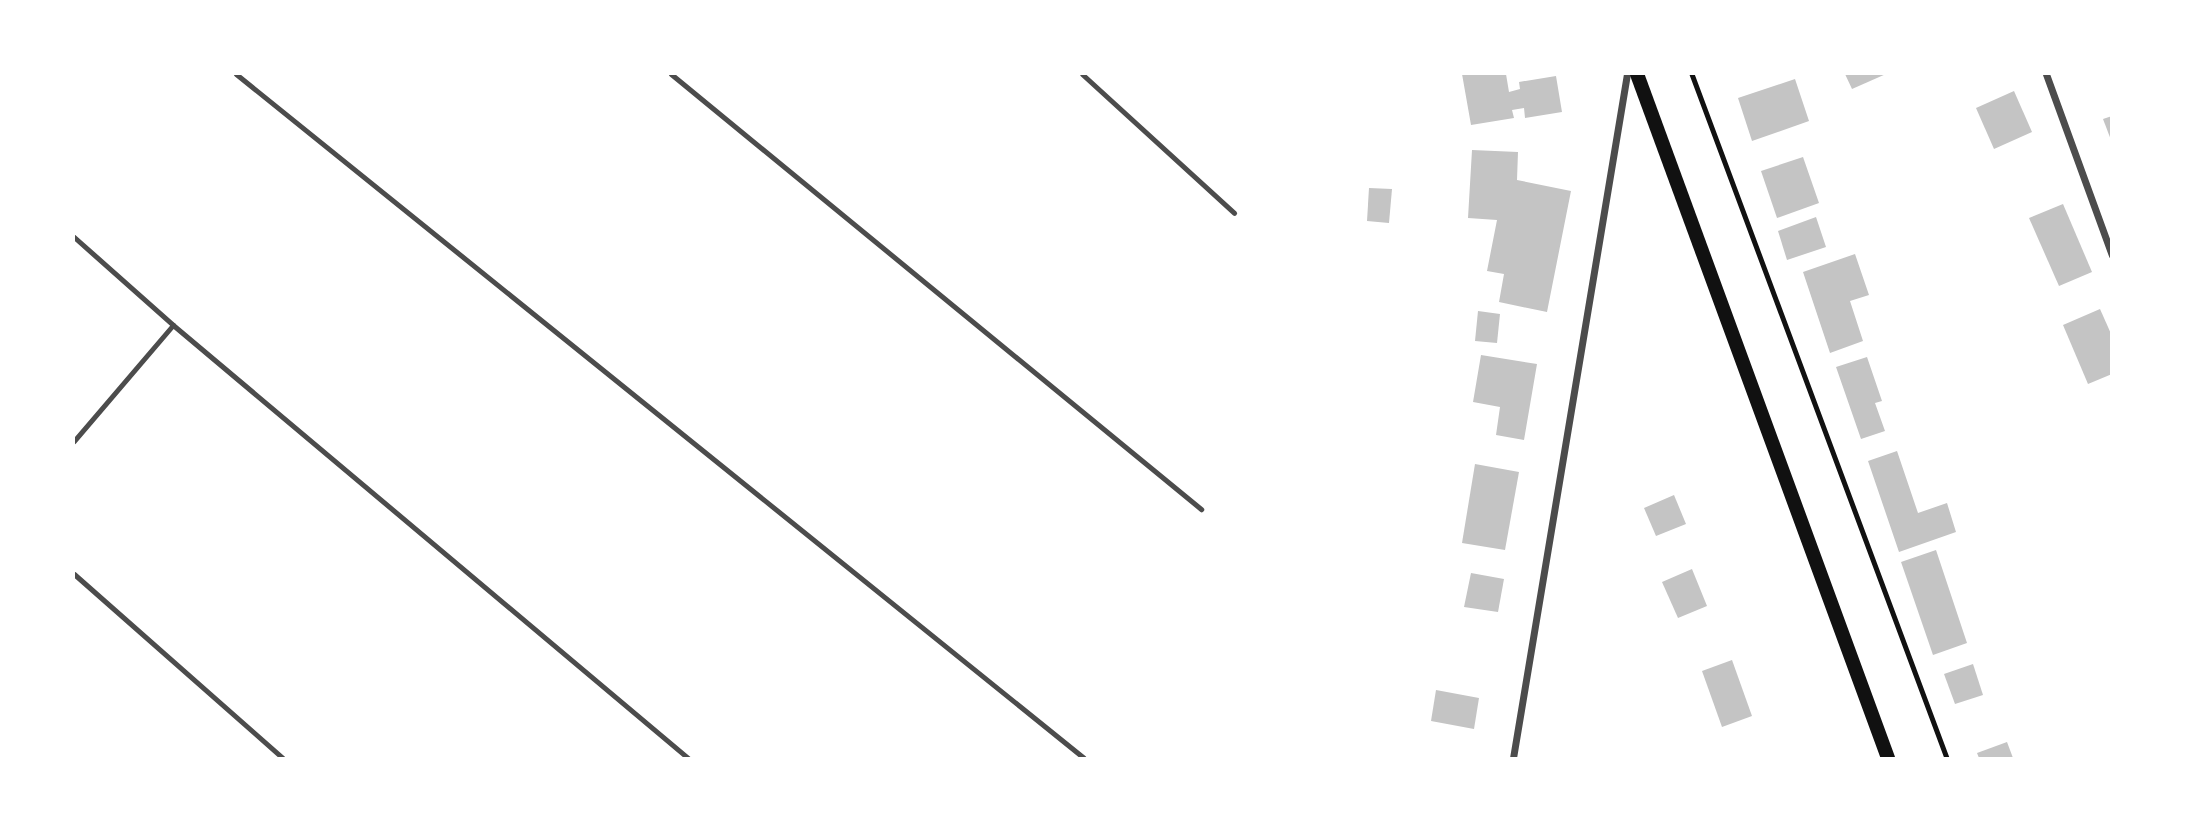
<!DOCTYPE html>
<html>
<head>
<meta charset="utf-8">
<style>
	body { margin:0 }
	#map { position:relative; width:2185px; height:832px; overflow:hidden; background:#fff; font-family:Montserrat,sans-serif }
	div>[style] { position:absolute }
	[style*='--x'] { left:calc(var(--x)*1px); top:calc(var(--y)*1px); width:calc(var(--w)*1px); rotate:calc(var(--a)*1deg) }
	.building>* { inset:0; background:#c4c4c4 }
	.path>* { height:4.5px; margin:-2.25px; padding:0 2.25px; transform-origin:2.25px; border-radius:2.25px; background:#111 }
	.service>* { height:5px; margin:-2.5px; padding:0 2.5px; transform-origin:2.5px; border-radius:2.5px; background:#4c4c4c }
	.minor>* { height:7px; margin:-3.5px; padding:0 3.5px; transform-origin:3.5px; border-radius:3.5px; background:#4c4c4c }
	.secondary>* { height:14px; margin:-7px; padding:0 7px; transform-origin:7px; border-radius:7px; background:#111 }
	span { translate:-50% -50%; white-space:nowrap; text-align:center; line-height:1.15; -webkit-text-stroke:5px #fff; paint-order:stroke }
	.frame { position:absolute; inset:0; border:75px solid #fff; pointer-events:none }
</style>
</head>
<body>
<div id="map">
	<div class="building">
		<i style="clip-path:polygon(1462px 74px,1506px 74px,1509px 92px,1520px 89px,1519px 82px,1556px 76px,1562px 112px,1525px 118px,1524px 108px,1512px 110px,1514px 118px,1471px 125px)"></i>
		<i style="clip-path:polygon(1845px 74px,1886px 74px,1852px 89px)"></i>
		<i style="clip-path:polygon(1795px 79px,1809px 121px,1752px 141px,1738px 98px)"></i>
		<i style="clip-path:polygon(2014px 91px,2032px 132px,1994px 149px,1976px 108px)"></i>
		<i style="clip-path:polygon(2112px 116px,2112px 140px,2111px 140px,2103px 119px)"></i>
		<i style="clip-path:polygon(1472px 150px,1518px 152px,1517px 180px,1571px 191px,1547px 312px,1499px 302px,1504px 274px,1487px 271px,1497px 220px,1468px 218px)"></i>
		<i style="clip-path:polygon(1803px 157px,1819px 203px,1777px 218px,1761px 171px)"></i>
		<i style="clip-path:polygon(1369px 188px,1392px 189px,1389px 223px,1367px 221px)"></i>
		<i style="clip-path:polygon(2063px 204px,2092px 272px,2059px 286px,2029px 218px)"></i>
		<i style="clip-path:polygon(1816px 217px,1826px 247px,1787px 260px,1778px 231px)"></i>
		<i style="clip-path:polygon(1855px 254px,1869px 295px,1850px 301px,1863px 341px,1830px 353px,1803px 272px)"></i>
		<i style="clip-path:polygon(2100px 309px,2112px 336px,2112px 374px,2088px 384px,2063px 325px)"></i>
		<i style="clip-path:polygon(1478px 311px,1500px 314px,1497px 343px,1475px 341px)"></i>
		<i style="clip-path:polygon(1481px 355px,1537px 364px,1524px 440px,1496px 435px,1500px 407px,1473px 402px)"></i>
		<i style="clip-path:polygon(1867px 357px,1882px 401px,1875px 403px,1885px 431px,1861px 439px,1836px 367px)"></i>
		<i style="clip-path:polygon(1897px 451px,1918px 513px,1947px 503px,1956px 532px,1899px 552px,1868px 461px)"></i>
		<i style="clip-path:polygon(1475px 464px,1519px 472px,1505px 550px,1462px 543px)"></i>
		<i style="clip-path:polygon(1674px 495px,1686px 524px,1656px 536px,1644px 508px)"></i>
		<i style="clip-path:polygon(1936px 550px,1967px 643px,1933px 655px,1901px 562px)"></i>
		<i style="clip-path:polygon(1692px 569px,1707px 606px,1678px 618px,1662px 582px)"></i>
		<i style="clip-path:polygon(1471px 573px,1504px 579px,1498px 612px,1464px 607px)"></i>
		<i style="clip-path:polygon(1732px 660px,1752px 716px,1722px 727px,1702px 671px)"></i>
		<i style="clip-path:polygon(1973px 664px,1983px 695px,1955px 704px,1944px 674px)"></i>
		<i style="clip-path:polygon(1436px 690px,1479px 698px,1474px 729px,1431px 721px)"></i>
		<i style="clip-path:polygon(2007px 742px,2013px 758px,1979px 758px,1977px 753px)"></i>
	</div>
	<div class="path">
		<i style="--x:1692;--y:74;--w:730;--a:69.55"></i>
	</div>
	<div class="service">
		<i style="--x:236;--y:74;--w:1089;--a:38.89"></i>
		<i style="--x:671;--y:74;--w:686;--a:39.38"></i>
		<i style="--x:1082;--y:74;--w:206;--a:42.4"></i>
		<i style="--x:74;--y:237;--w:132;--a:41.6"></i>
		<i style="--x:173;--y:325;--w:153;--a:130.5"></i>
		<i style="--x:173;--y:325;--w:673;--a:40.06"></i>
		<i style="--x:74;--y:574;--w:278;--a:41.4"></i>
	</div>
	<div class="minor">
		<i style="--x:2046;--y:74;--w:193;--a:70"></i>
		<i style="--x:1513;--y:758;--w:693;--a:-80.54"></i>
	</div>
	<div class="secondary">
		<i style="--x:1637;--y:74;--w:729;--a:69.85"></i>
	</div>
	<div class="frame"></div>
</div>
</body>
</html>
